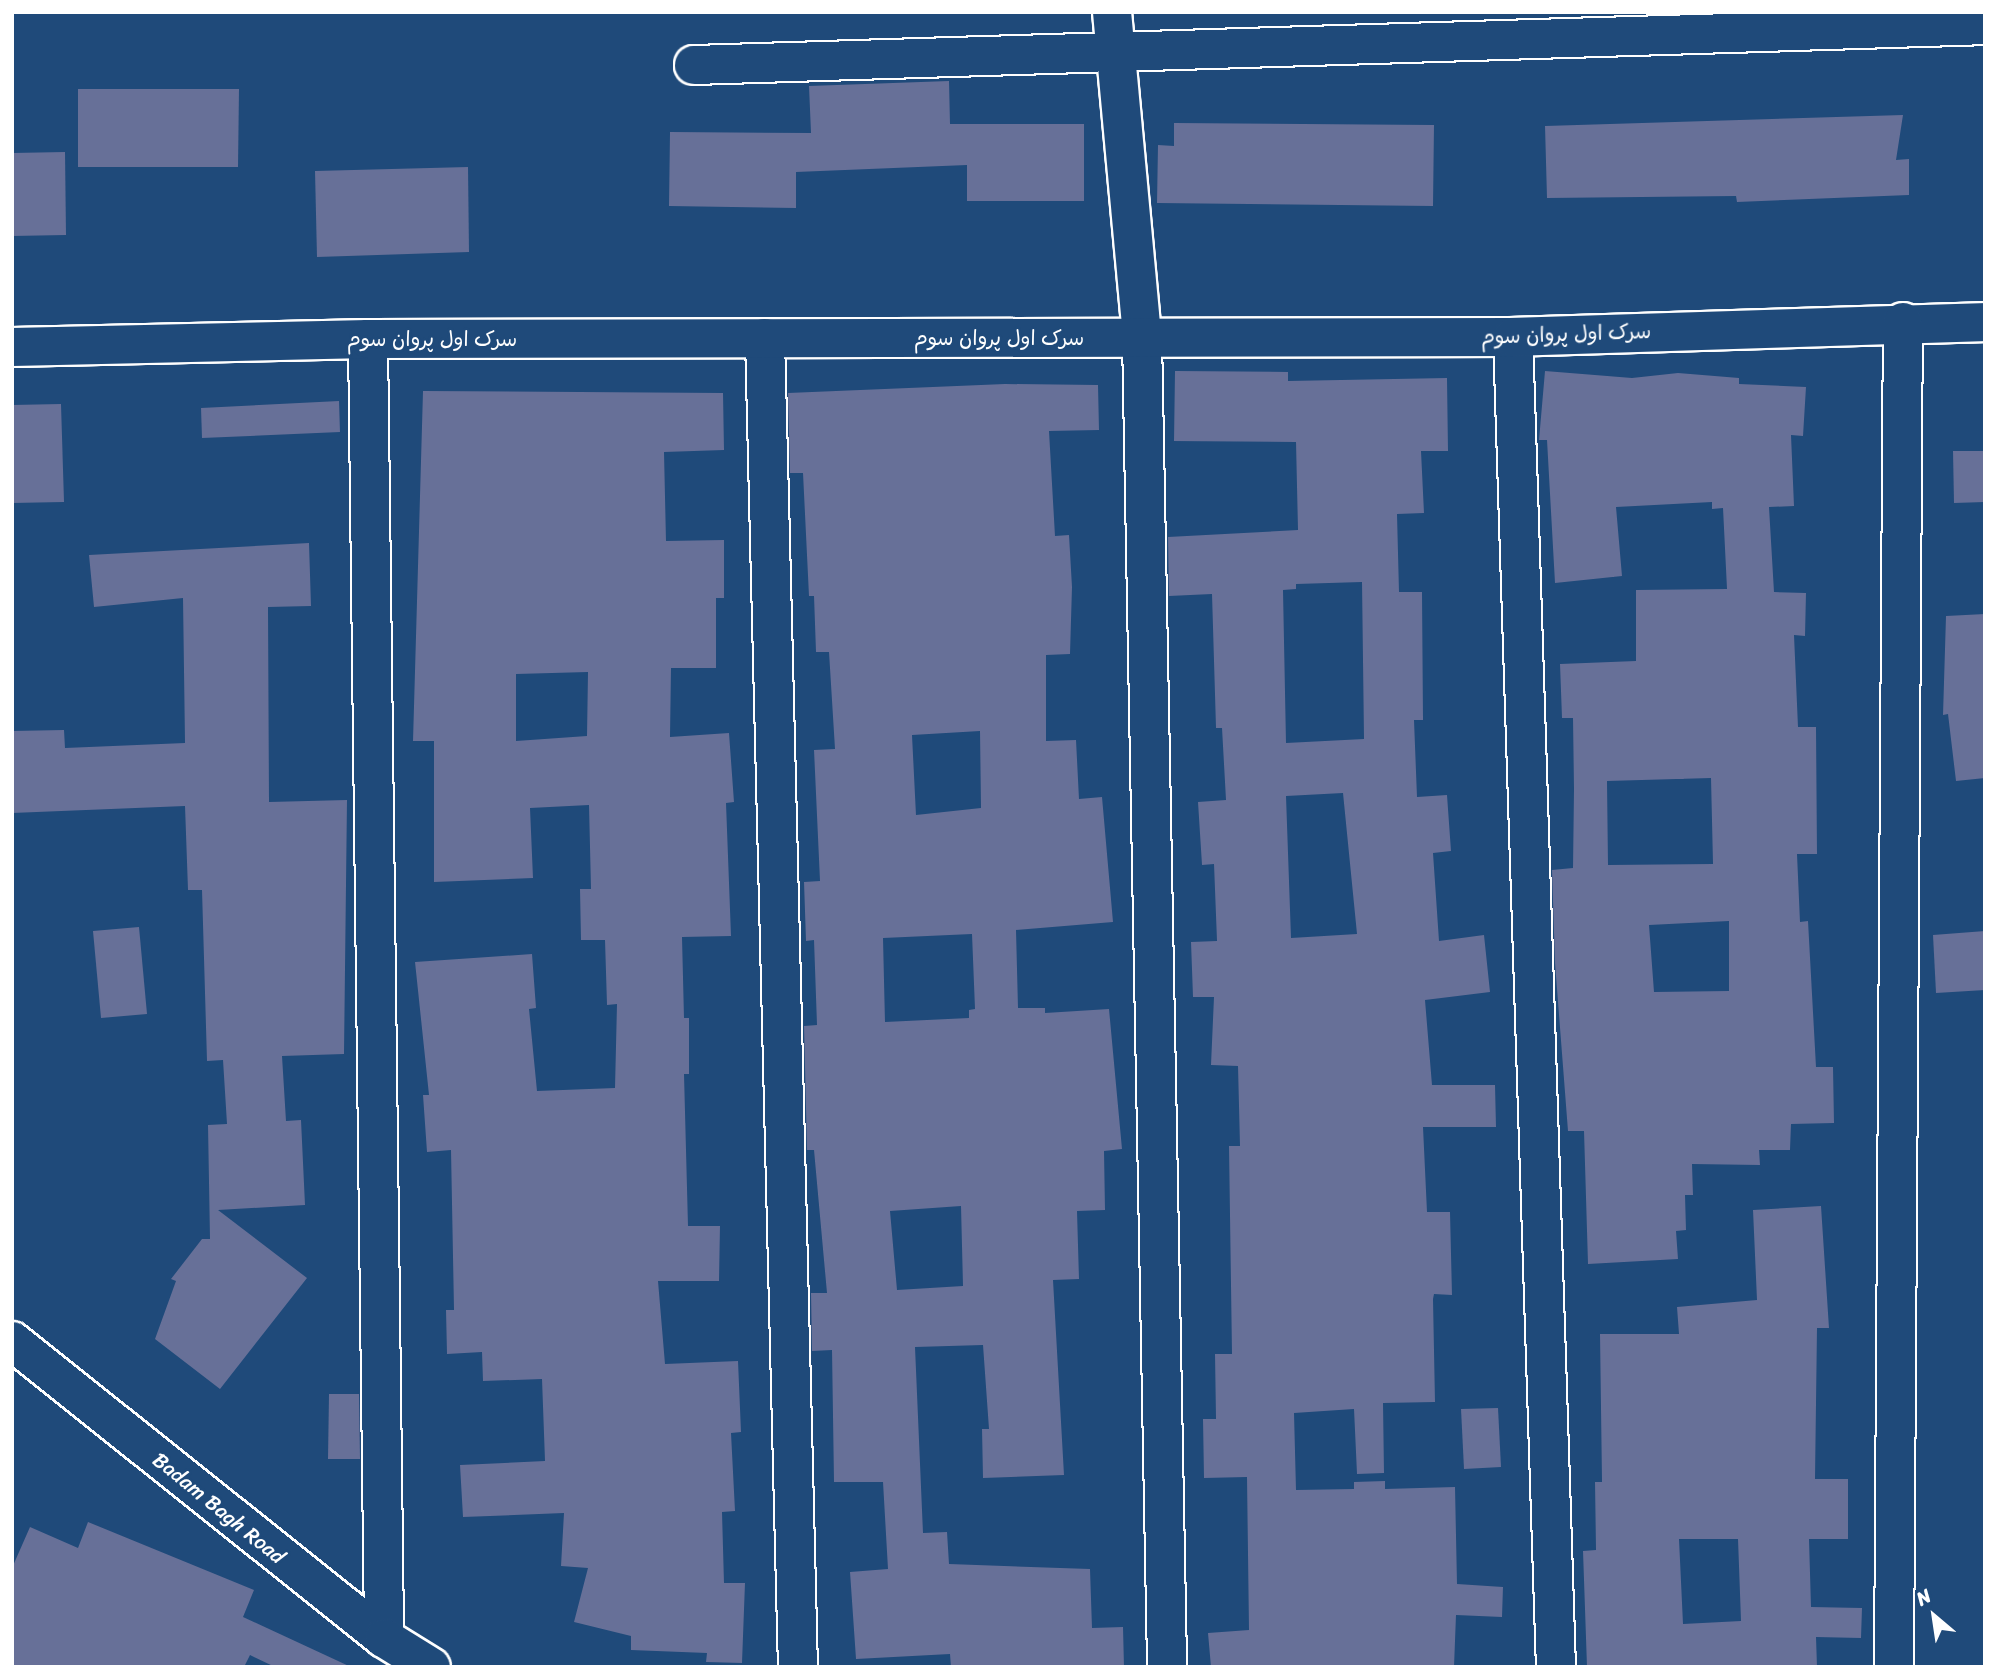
<!DOCTYPE html>
<html>
<head>
<meta charset="utf-8">
<style>
	body { margin:0 }
	#map { position:relative; width:1997px; height:1679px; overflow:hidden; background:#1f4a7a; font-family:Sriracha,"Playpen Sans Arabic",sans-serif }
	div>[style] { position:absolute }
	[style*='--x'] { left:calc(var(--x)*1px); top:calc(var(--y)*1px); width:calc(var(--w)*1px); rotate:calc(var(--a)*1deg) }
	.building>* { inset:0; background:#677098 }
	.roads { filter:drop-shadow(2px 0 #fff) drop-shadow(-2px 0 #fff) drop-shadow(0 2px #fff) drop-shadow(0 -2px #fff) }
	.minor>* { height:38px; margin:-19px; padding:0 19px; transform-origin:19px; border-radius:19px; background:#1f4a7a }
	.major>* { height:38px; margin:-19px; padding:0 19px; transform-origin:19px; border-radius:19px; background:#1f4a7a }
	span { translate:-50% -50%; white-space:nowrap; text-align:center; line-height:1.15; -webkit-text-stroke:5px #1f4a7a; paint-order:stroke }
	.street-label { font-size:21px; color:#fff }
	.frame { position:absolute; inset:0; border:14px solid #fff; pointer-events:none }
	.north { position:absolute; left:1899px; top:1581px; width:70px; height:70px; -webkit-text-stroke:5px #1f4a7a; paint-order:stroke; rotate:331deg; font-size:19px; font-weight:700; line-height:28px; text-align:center; color:#fff }
	.north::after { content:''; display:block; margin:auto; width:24px; height:32px; background:#fff; clip-path:polygon(50% 0,100% 100%,50% 72%,0 100%) }
</style>
</head>
<body>
<div id="map">
	<div class="building">
		<i style="clip-path:polygon(949px 81px,950px 124px,1084px 124px,1084px 201px,967px 201px,967px 165px,796px 172px,796px 208px,669px 206px,670px 132px,811px 133px,809px 86px)"></i>
		<i style="clip-path:polygon(78px 89px,239px 89px,238px 167px,78px 167px)"></i>
		<i style="clip-path:polygon(1903px 115px,1896px 160px,1909px 159px,1909px 195px,1737px 202px,1736px 196px,1547px 198px,1545px 126px)"></i>
		<i style="clip-path:polygon(1174px 123px,1434px 125px,1433px 206px,1157px 203px,1158px 145px,1174px 146px)"></i>
		<i style="clip-path:polygon(65px 152px,66px 235px,12px 236px,12px 153px)"></i>
		<i style="clip-path:polygon(468px 167px,469px 252px,317px 257px,315px 171px)"></i>
		<i style="clip-path:polygon(evenodd,1175px 371px,1288px 372px,1288px 381px,1447px 378px,1448px 451px,1421px 451px,1424px 513px,1397px 514px,1399px 592px,1422px 592px,1423px 720px,1414px 720px,1417px 797px,1447px 795px,1451px 851px,1433px 853px,1439px 941px,1484px 935px,1490px 992px,1425px 1000px,1432px 1085px,1495px 1085px,1496px 1127px,1423px 1127px,1427px 1212px,1450px 1212px,1452px 1295px,1434px 1294px,1433px 1299px,1435px 1402px,1383px 1403px,1384px 1473px,1357px 1474px,1354px 1409px,1294px 1413px,1296px 1490px,1354px 1489px,1354px 1482px,1385px 1481px,1385px 1489px,1455px 1487px,1457px 1584px,1503px 1587px,1502px 1617px,1456px 1615px,1454px 1667px,1211px 1667px,1208px 1633px,1249px 1630px,1247px 1477px,1204px 1478px,1203px 1419px,1216px 1419px,1215px 1354px,1232px 1354px,1229px 1146px,1240px 1146px,1238px 1066px,1211px 1065px,1214px 997px,1193px 997px,1191px 942px,1217px 941px,1214px 864px,1202px 865px,1198px 802px,1226px 800px,1222px 728px,1216px 728px,1212px 594px,1169px 596px,1168px 537px,1298px 530px,1296px 442px,1174px 441px,1175px 371px,1362px 582px,1364px 739px,1286px 743px,1283px 590px,1296px 589px,1296px 584px,1362px 582px,1175px 371px,1343px 793px,1357px 934px,1291px 938px,1286px 796px,1343px 793px)"></i>
		<i style="clip-path:polygon(evenodd,1545px 371px,1632px 378px,1678px 373px,1739px 378px,1739px 384px,1806px 387px,1803px 436px,1791px 435px,1794px 506px,1769px 507px,1774px 592px,1806px 593px,1805px 636px,1794px 635px,1798px 727px,1816px 727px,1817px 854px,1797px 854px,1800px 922px,1808px 921px,1816px 1067px,1833px 1067px,1834px 1123px,1791px 1124px,1790px 1150px,1759px 1150px,1760px 1165px,1692px 1164px,1693px 1195px,1685px 1195px,1686px 1230px,1676px 1231px,1678px 1259px,1588px 1264px,1584px 1131px,1568px 1131px,1555px 963px,1552px 870px,1573px 868px,1574px 789px,1573px 718px,1562px 718px,1560px 664px,1636px 661px,1636px 590px,1727px 589px,1723px 508px,1712px 509px,1712px 502px,1616px 507px,1622px 576px,1555px 583px,1547px 440px,1539px 440px,1545px 371px,1711px 778px,1713px 864px,1608px 865px,1607px 781px,1711px 778px,1545px 371px,1729px 921px,1729px 991px,1654px 992px,1649px 925px,1729px 921px)"></i>
		<i style="clip-path:polygon(evenodd,1005px 384px,1098px 385px,1099px 430px,1049px 431px,1055px 536px,1069px 535px,1072px 587px,1070px 654px,1046px 655px,1046px 741px,1076px 740px,1079px 799px,1102px 797px,1113px 922px,1016px 930px,1018px 1008px,1045px 1008px,1045px 1013px,1109px 1009px,1122px 1149px,1104px 1151px,1105px 1210px,1077px 1211px,1079px 1279px,1053px 1280px,1064px 1475px,983px 1478px,982px 1429px,989px 1429px,983px 1345px,915px 1347px,923px 1533px,947px 1532px,949px 1564px,1090px 1569px,1092px 1628px,1123px 1627px,1124px 1667px,951px 1667px,950px 1654px,856px 1659px,850px 1572px,888px 1569px,883px 1482px,834px 1482px,832px 1350px,812px 1351px,811px 1293px,827px 1293px,814px 1150px,807px 1150px,804px 1026px,817px 1025px,814px 940px,806px 941px,804px 882px,820px 881px,814px 750px,835px 749px,829px 652px,816px 652px,814px 596px,809px 596px,803px 473px,790px 473px,788px 393px,1005px 384px,980px 731px,981px 808px,916px 815px,912px 735px,980px 731px,1005px 384px,972px 934px,975px 1009px,969px 1010px,969px 1018px,885px 1022px,883px 938px,972px 934px,1005px 384px,961px 1206px,963px 1286px,897px 1290px,890px 1211px,961px 1206px)"></i>
		<i style="clip-path:polygon(evenodd,423px 391px,723px 393px,724px 450px,664px 452px,666px 541px,724px 540px,724px 598px,716px 598px,716px 668px,671px 668px,670px 737px,729px 733px,734px 802px,726px 803px,731px 936px,682px 937px,684px 1018px,689px 1018px,689px 1074px,684px 1074px,688px 1226px,720px 1226px,719px 1281px,658px 1281px,665px 1364px,738px 1361px,741px 1432px,731px 1433px,735px 1511px,722px 1512px,724px 1583px,745px 1583px,742px 1663px,706px 1662px,707px 1653px,631px 1650px,631px 1636px,574px 1622px,588px 1568px,561px 1566px,564px 1513px,463px 1517px,460px 1465px,545px 1461px,542px 1379px,483px 1381px,482px 1352px,447px 1354px,446px 1310px,454px 1310px,451px 1150px,427px 1152px,423px 1095px,429px 1095px,415px 962px,532px 954px,536px 1008px,529px 1009px,537px 1091px,615px 1088px,617px 1004px,607px 1005px,605px 940px,581px 940px,580px 889px,591px 889px,589px 805px,530px 808px,533px 878px,434px 882px,434px 741px,413px 741px,423px 391px,588px 672px,587px 736px,516px 741px,516px 674px,588px 672px)"></i>
		<i style="clip-path:polygon(339px 401px,340px 432px,202px 438px,201px 408px)"></i>
		<i style="clip-path:polygon(61px 404px,64px 502px,12px 503px,12px 405px)"></i>
		<i style="clip-path:polygon(1953px 451px,1985px 451px,1985px 502px,1954px 503px)"></i>
		<i style="clip-path:polygon(309px 543px,311px 606px,268px 607px,269px 802px,347px 800px,344px 1054px,282px 1056px,286px 1121px,301px 1120px,305px 1205px,218px 1210px,307px 1278px,220px 1389px,155px 1339px,176px 1281px,171px 1279px,202px 1239px,210px 1239px,208px 1125px,227px 1124px,223px 1060px,207px 1061px,202px 890px,188px 890px,185px 806px,12px 813px,12px 731px,64px 730px,65px 748px,185px 743px,183px 598px,94px 607px,89px 555px)"></i>
		<i style="clip-path:polygon(1985px 614px,1985px 778px,1956px 781px,1948px 714px,1943px 715px,1946px 616px)"></i>
		<i style="clip-path:polygon(139px 927px,147px 1014px,101px 1018px,93px 931px)"></i>
		<i style="clip-path:polygon(1985px 931px,1985px 990px,1936px 993px,1933px 935px)"></i>
		<i style="clip-path:polygon(evenodd,1821px 1206px,1829px 1328px,1817px 1328px,1815px 1479px,1848px 1479px,1848px 1539px,1809px 1539px,1811px 1607px,1862px 1608px,1861px 1638px,1816px 1637px,1817px 1667px,1587px 1667px,1583px 1551px,1596px 1550px,1595px 1482px,1602px 1482px,1600px 1334px,1679px 1334px,1677px 1307px,1757px 1300px,1753px 1210px,1821px 1206px,1679px 1539px,1738px 1539px,1741px 1621px,1683px 1624px,1679px 1539px)"></i>
		<i style="clip-path:polygon(329px 1394px,359px 1394px,360px 1459px,328px 1459px)"></i>
		<i style="clip-path:polygon(1498px 1408px,1501px 1467px,1464px 1469px,1461px 1409px)"></i>
		<i style="clip-path:polygon(88px 1522px,254px 1590px,243px 1617px,351px 1667px,275px 1667px,250px 1655px,244px 1667px,12px 1667px,12px 1568px,30px 1527px,78px 1548px)"></i>
	</div>
	<div class="roads">
		<div class="minor">
			<i style="--x:1112;--y:12;--w:326;--a:84.7"></i>
			<i style="--x:1142;--y:337;--w:1330;--a:88.92"></i>
			<i style="--x:694;--y:65;--w:1292;--a:-1.77"></i>
			<i style="--x:1513;--y:337;--w:1331;--a:88.15"></i>
			<i style="--x:765;--y:338;--w:1329;--a:88.58"></i>
			<i style="--x:368;--y:339;--w:1299;--a:89.29"></i>
			<i style="--x:12;--y:347;--w:356;--a:-1.3"></i>
			<i style="--x:368;--y:339;--w:1145;--a:-0.1"></i>
			<i style="--x:1513;--y:337;--w:472;--a:-1.8"></i>
			<i style="--x:1894;--y:1667;--w:1345;--a:-89.62"></i>
		</div>
		<div class="major">
			<i style="--x:12;--y:1341;--w:476;--a:38.6"></i>
			<i style="--x:384;--y:1638;--w:55;--a:31.7"></i>
		</div>
	</div>
	<div class="street-label">
		<span style="left:1566px;top:334px;rotate:-2deg">سرک اول پروان سوم</span>
		<span style="left:999px;top:338px">سرک اول پروان سوم</span>
		<span style="left:432px;top:339px">سرک اول پروان سوم</span>
		<span style="left:219px;top:1508px;rotate:39deg">Badam Bagh Road</span>
	</div>
	<div class="frame"></div>
	<div class="north">N</div>
</div>
</body>
</html>
